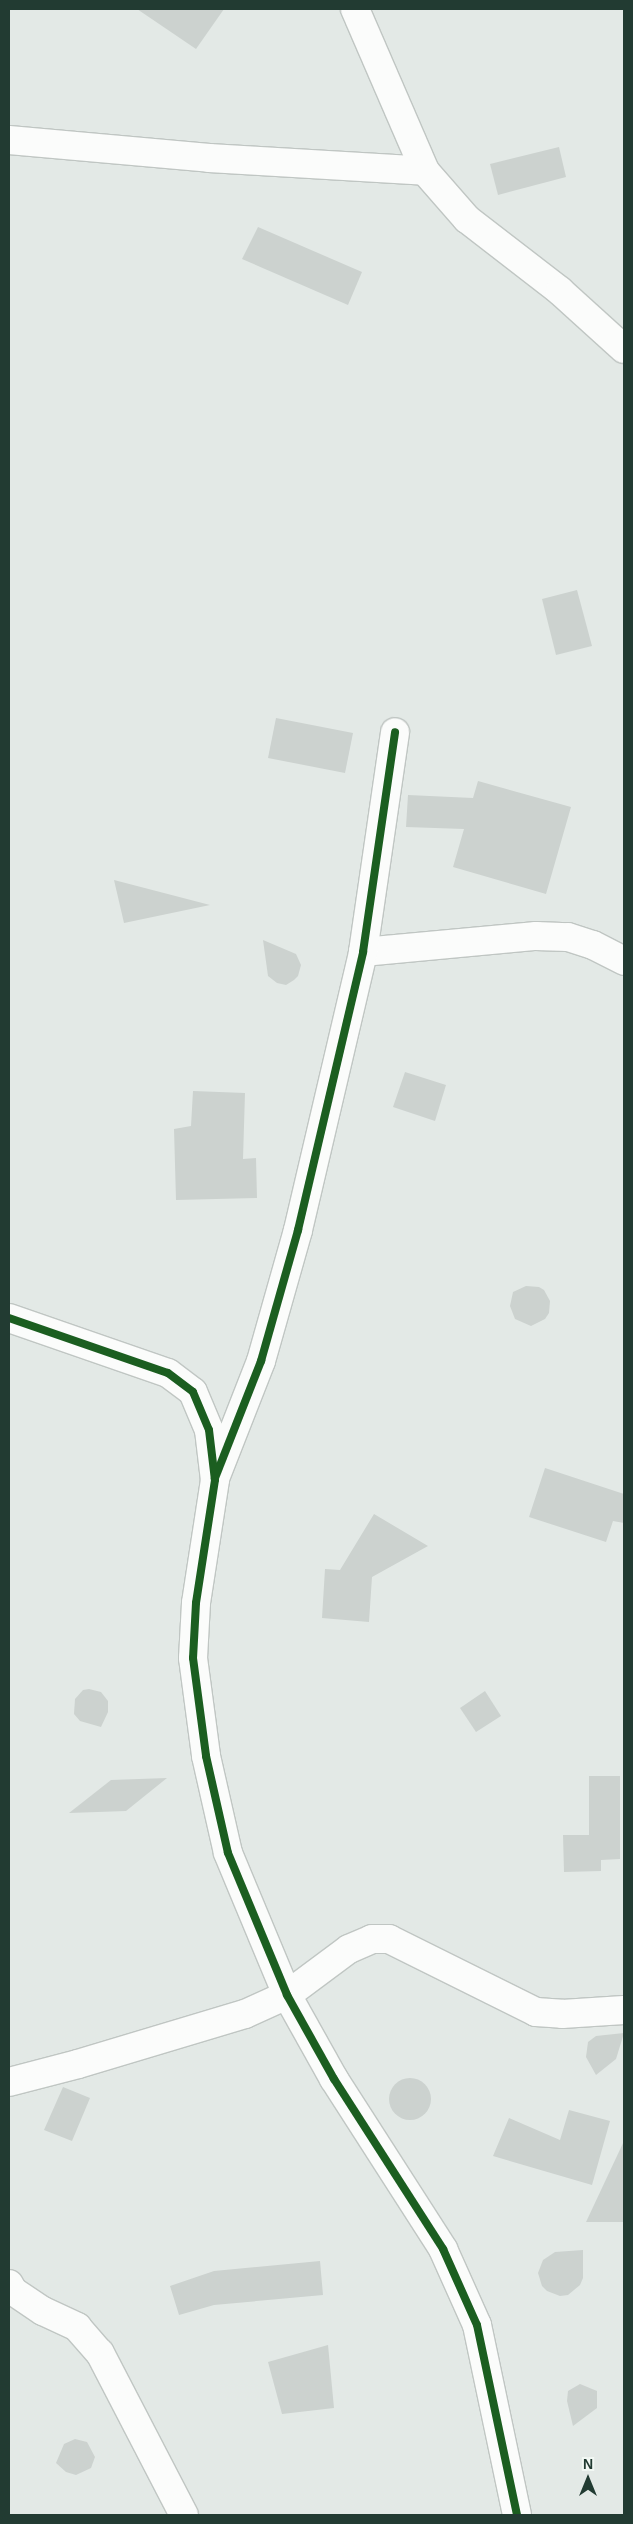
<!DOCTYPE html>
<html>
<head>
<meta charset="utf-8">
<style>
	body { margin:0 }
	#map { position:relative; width:633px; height:2524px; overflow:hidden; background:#e3e9e6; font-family:Helvetica,sans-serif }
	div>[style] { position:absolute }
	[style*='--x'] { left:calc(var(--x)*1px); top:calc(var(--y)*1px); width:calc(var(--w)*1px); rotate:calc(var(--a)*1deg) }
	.building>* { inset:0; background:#ccd2cf }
	.round { border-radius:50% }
	.roads { filter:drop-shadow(1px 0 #c0c6c3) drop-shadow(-1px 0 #c0c6c3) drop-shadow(0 1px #c0c6c3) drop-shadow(0 -1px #c0c6c3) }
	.street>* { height:28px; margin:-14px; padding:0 14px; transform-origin:14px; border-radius:14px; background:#fbfcfb }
	.cycleway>* { height:8px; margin:-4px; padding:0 4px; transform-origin:4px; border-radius:4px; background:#1b5e20 }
	span { translate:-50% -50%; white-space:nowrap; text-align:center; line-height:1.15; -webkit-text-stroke:5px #f2f8f4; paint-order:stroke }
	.frame { position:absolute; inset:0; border:10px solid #223b32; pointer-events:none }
	.north { position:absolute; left:563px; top:2454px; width:50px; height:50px; -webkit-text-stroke:4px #f2f8f4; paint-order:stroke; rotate:0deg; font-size:14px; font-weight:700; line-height:20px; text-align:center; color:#223b32 }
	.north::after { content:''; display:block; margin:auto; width:18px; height:22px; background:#223b32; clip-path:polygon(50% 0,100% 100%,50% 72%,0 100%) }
</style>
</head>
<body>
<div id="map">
	<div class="building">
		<i style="clip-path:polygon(137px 9px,224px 9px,196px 49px)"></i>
		<i style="clip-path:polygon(559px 147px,566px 177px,498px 195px,490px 164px)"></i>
		<i style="clip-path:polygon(258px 227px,362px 272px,348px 305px,242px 259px)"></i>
		<i style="clip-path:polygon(577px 590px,592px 646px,556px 655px,542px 599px)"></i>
		<i style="clip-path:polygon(276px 718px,353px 733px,345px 773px,268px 758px)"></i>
		<i style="clip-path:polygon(478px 781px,571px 807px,546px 894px,453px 867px,464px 829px,406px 827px,408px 795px,473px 798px)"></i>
		<i style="clip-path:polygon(114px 880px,210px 905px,124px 923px)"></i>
		<i style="clip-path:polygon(263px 940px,296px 954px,301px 965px,298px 976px,294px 980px,286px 985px,277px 983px,268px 976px)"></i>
		<i style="clip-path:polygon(405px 1072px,446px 1085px,435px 1121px,393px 1107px)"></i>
		<i style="clip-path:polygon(193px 1091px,245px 1093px,243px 1159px,256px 1158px,257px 1198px,176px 1200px,174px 1129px,191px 1126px)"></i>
		<i style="clip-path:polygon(526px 1286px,539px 1287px,544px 1290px,550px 1301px,549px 1313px,545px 1319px,531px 1326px,515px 1319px,510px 1306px,513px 1292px)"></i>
		<i style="clip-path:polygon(545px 1468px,624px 1494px,624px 1523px,613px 1521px,606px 1542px,529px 1517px)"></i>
		<i style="clip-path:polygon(374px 1514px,428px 1546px,372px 1577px,369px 1622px,322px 1618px,325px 1569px,340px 1570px)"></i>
		<i style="clip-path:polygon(89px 1689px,101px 1692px,108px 1701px,108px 1712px,101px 1727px,80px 1721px,74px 1714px,75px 1699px,83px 1690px)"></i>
		<i style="clip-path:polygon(485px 1691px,501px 1716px,476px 1732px,460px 1708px)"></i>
		<i style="clip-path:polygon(589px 1776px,620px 1776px,620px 1859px,601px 1860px,601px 1871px,564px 1872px,563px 1835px,589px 1835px)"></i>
		<i style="clip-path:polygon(167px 1778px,126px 1811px,69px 1813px,111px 1780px)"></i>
		<i style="clip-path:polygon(624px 2033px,616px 2059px,596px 2075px,586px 2057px,588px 2042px,596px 2036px)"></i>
		<i class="round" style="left:389px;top:2078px;width:42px;height:42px"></i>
		<i style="clip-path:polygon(63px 2087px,90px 2098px,72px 2141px,44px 2130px)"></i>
		<i style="clip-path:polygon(569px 2110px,610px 2121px,592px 2185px,493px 2156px,509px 2118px,560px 2140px)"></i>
		<i style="clip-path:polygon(624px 2141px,624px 2222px,586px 2222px)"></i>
		<i style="clip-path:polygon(583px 2250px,583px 2278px,580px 2285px,568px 2295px,560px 2296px,547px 2291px,542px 2286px,538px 2273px,543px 2260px,555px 2252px)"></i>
		<i style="clip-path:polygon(320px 2261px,323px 2295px,214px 2305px,179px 2315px,170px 2286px,214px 2271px)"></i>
		<i style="clip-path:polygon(328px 2345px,334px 2408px,282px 2414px,268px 2362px)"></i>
		<i style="clip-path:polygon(580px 2384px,597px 2391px,597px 2408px,573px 2426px,567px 2401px,568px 2391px)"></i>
		<i style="clip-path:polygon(75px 2439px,87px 2442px,95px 2457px,91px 2468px,76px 2475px,66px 2472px,56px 2463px,64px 2444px)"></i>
	</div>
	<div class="roads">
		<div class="street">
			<i style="--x:355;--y:9;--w:176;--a:66.6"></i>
			<i style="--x:9;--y:140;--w:201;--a:5.1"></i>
			<i style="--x:209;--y:158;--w:216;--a:3.4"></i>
			<i style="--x:425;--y:171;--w:64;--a:48.8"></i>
			<i style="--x:467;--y:219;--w:118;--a:37.7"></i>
			<i style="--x:560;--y:291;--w:86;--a:42.2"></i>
			<i style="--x:363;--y:952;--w:174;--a:-5.3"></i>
			<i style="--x:536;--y:936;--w:32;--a:2"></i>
			<i style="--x:568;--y:937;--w:26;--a:18"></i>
			<i style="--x:593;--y:945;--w:35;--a:27"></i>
			<i style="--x:9;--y:1318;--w:168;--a:19.1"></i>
			<i style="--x:168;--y:1373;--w:31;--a:37"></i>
			<i style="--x:193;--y:1392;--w:41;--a:67.2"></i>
			<i style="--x:209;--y:1430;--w:50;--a:83.2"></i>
			<i style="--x:215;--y:1480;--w:124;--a:98.8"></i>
			<i style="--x:196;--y:1603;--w:55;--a:93.1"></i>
			<i style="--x:193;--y:1658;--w:99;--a:82.4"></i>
			<i style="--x:206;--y:1756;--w:99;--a:77.2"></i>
			<i style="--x:228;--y:1853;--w:154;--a:67.4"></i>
			<i style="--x:287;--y:1995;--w:96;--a:60.8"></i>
			<i style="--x:334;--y:2079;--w:202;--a:57.3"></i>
			<i style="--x:443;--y:2249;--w:83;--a:65.9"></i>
			<i style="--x:477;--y:2325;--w:194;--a:78.1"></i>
			<i style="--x:216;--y:1476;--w:123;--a:-68.6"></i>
			<i style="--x:261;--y:1361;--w:136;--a:-74.2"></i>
			<i style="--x:298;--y:1230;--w:285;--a:-76.8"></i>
			<i style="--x:363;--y:952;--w:222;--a:-81.7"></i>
			<i style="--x:9;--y:2082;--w:71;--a:-14.6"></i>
			<i style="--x:78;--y:2064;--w:174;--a:-16.7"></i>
			<i style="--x:245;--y:2014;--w:46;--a:-24.3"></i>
			<i style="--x:287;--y:1995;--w:77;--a:-36.6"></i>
			<i style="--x:349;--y:1949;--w:25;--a:-23"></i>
			<i style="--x:372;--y:1939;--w:17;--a:0"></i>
			<i style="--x:389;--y:1939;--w:164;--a:26.4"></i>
			<i style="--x:536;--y:2012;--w:26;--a:4"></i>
			<i style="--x:562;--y:2014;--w:62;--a:-3.7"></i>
			<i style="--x:9;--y:2284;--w:8;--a:60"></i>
			<i style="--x:13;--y:2291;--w:36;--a:34"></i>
			<i style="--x:43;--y:2311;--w:38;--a:25"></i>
			<i style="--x:77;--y:2327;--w:35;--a:49"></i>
			<i style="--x:100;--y:2353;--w:182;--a:62.6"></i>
		</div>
	</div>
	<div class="cycleway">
		<i style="--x:9;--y:1318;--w:168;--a:19.1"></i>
		<i style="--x:168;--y:1373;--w:31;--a:37"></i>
		<i style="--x:193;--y:1392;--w:41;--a:67.2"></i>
		<i style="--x:209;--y:1430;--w:50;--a:83.2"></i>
		<i style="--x:215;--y:1480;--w:124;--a:98.8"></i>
		<i style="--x:196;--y:1603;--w:55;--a:93.1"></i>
		<i style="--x:193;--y:1658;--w:99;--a:82.4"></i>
		<i style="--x:206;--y:1756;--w:99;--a:77.2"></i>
		<i style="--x:228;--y:1853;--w:154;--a:67.4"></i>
		<i style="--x:287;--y:1995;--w:96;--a:60.8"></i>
		<i style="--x:334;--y:2079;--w:202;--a:57.3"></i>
		<i style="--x:443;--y:2249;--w:83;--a:65.9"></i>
		<i style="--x:477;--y:2325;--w:194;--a:78.1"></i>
		<i style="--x:215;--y:1478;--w:126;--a:-68.5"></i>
		<i style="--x:261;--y:1361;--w:136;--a:-74.2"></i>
		<i style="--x:298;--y:1230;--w:285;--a:-76.8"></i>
		<i style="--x:363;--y:952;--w:222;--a:-81.7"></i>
	</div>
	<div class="frame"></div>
	<div class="north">N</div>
</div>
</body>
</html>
